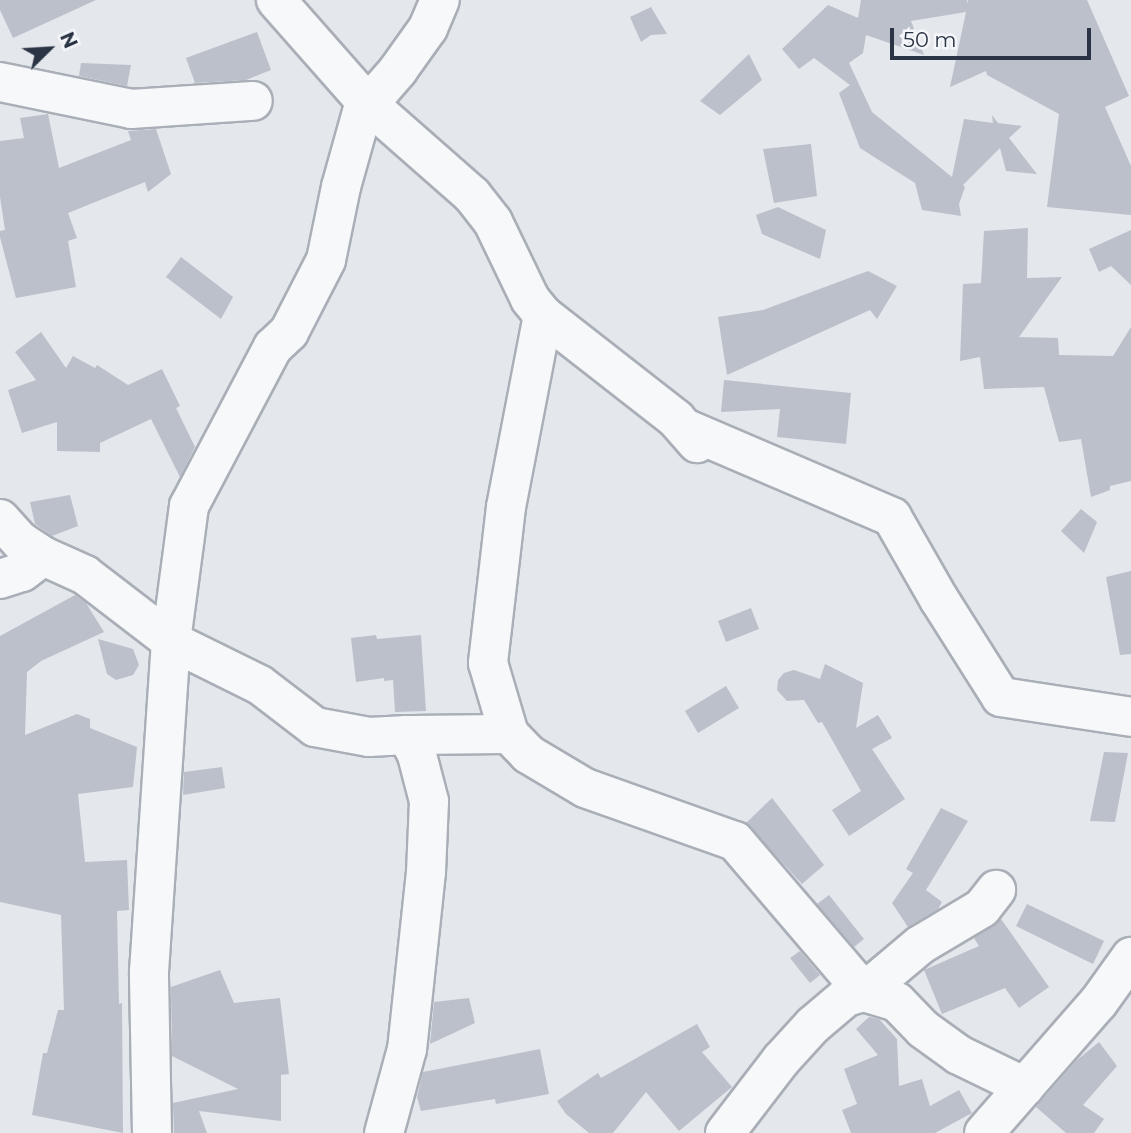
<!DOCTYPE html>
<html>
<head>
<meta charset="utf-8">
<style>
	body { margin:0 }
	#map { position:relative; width:1131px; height:1133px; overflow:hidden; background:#e4e7ec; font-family:Montserrat,sans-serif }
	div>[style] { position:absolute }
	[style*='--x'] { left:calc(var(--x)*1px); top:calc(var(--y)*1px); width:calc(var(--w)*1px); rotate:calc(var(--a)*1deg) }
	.building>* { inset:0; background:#bbc0ca }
	.roads { filter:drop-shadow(2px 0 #a9aeb7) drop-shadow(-2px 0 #a9aeb7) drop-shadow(0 2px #a9aeb7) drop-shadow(0 -2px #a9aeb7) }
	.minor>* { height:38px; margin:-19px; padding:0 19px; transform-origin:19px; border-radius:19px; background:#f7f8fa }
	span { translate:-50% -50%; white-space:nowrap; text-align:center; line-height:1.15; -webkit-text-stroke:5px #f4f6f9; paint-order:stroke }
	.north { position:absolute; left:14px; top:14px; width:70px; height:70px; -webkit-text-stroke:5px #f4f6f9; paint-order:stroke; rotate:66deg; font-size:19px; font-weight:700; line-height:28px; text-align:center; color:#2b3445 }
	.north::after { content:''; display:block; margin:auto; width:24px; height:32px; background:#2b3445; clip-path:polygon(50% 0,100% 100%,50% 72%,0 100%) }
	.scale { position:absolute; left:890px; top:28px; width:201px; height:32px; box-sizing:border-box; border:4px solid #2b3445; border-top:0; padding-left:9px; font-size:21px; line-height:24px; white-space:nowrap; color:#2b3445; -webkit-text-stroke:5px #f4f6f9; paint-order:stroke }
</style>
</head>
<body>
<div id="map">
	<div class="building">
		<i style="clip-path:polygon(0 0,96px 0,13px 38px,0 10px)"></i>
		<i style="clip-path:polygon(861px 0,967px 0,968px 4px,968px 0,1087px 0,1129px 96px,1105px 107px,1131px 166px,1131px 215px,1047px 207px,1059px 114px,987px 75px,986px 71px,950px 87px,966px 12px,911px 21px,924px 55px,866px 35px,863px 53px,849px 63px,872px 112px,952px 177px,964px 119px,993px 123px,992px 115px,998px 123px,1022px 126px,1009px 138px,1037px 174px,1006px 171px,1000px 148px,963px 185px,965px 187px,959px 204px,961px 216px,922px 210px,915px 183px,860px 148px,839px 93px,850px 85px,814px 58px,799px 69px,782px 49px,828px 5px,858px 18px)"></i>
		<i style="clip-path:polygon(651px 7px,667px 34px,651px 35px,641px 42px,630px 17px)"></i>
		<i style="clip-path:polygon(257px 32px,271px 70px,246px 80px,195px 83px,186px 58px)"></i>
		<i style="clip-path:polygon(749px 54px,762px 80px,720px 115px,700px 101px)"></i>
		<i style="clip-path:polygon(81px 63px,131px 65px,127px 86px,79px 76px)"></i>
		<i style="clip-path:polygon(48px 114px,59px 168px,131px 140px,128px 131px,156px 129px,171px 174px,148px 192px,145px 182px,68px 213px,77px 238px,68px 241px,76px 287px,16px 298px,0 237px,0 231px,5px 230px,0 197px,0 141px,24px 138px,20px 118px)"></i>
		<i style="clip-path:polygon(811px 144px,817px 196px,774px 203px,763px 149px)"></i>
		<i style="clip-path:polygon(778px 207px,826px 230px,820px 259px,762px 234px,756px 215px)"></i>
		<i style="clip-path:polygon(1028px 228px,1027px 278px,1062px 277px,1019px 337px,1058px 338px,1059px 355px,1113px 356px,1131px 327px,1131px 481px,1110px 486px,1110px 490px,1091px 497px,1081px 439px,1059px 442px,1044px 387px,984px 389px,980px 357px,960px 361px,963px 284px,981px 283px,984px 231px)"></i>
		<i style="clip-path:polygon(1131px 230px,1131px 285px,1111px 266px,1099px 272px,1089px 249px)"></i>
		<i style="clip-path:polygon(181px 257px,233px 297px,221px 319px,166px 277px)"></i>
		<i style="clip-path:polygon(868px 271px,897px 286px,877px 319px,870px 310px,727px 375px,718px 317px,763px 310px)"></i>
		<i style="clip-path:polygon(41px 332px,66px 368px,73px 356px,95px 368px,97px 365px,128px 385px,162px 369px,180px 406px,176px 408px,195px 447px,180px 477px,151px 419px,100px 443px,100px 452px,57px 451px,57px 422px,22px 433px,8px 390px,36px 380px,15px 352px)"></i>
		<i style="clip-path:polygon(724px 380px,851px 393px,846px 444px,777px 437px,780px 409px,721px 412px)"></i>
		<i style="clip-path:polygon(70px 495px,78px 526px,52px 536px,35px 524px,30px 502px)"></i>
		<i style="clip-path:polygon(1081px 509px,1097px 522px,1084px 553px,1061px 531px)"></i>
		<i style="clip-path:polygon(1131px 571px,1131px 654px,1120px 655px,1106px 577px)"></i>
		<i style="clip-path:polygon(75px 595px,86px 603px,104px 632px,41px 661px,27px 672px,25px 735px,77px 714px,90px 719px,90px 728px,137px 747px,133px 787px,78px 794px,85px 862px,127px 860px,129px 910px,117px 911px,119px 1004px,122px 1003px,123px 1133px,32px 1115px,43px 1053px,47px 1053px,58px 1010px,64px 1010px,61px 915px,0 902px,0 636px)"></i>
		<i style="clip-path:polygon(751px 608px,759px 629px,726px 642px,718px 621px)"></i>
		<i style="clip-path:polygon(376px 635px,377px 639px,421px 635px,426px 711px,395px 712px,393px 680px,384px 681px,384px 678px,356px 682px,351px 638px)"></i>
		<i style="clip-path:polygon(98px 639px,133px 649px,139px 665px,133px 675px,116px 680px,107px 674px)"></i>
		<i style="clip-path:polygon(825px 664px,863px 683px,856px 728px,878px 715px,892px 738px,872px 749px,905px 799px,849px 836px,832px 810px,861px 791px,822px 722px,818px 723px,804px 700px,787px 701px,777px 690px,778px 680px,784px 673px,794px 670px,820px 679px)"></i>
		<i style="clip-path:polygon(726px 686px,739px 708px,698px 733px,685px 711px)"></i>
		<i style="clip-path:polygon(1104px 752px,1128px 753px,1115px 822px,1090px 821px)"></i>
		<i style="clip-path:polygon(222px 767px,225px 788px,183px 795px,184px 772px)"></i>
		<i style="clip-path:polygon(772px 798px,824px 865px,802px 884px,746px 823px)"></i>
		<i style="clip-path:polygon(941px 808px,968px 821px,926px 890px,942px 902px,938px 909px,908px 927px,892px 903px,913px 873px,906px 869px)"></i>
		<i style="clip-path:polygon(829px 895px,864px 939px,854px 947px,817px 904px)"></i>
		<i style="clip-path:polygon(1027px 904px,1104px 941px,1093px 964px,1016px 926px)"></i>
		<i style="clip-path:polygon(1001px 919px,1049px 987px,1019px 1008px,1005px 988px,942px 1014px,924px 970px,979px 946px,974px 938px)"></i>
		<i style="clip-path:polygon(800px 951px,820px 975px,810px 983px,790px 958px)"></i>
		<i style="clip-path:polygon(220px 970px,234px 1003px,280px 998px,289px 1074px,281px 1075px,281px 1121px,199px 1111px,207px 1133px,174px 1133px,173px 1103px,238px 1089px,172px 1056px,171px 987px)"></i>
		<i style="clip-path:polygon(469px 998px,475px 1023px,430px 1044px,434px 1002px)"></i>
		<i style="clip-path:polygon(869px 1017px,879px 1019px,897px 1039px,899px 1086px,922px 1079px,930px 1106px,959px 1090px,972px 1113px,935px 1133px,851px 1133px,842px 1110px,857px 1104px,844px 1069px,878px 1055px,856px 1029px)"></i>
		<i style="clip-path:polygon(697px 1024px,710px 1047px,702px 1052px,732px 1087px,679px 1131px,646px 1092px,613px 1133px,589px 1133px,566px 1114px,557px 1101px,598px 1073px,601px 1078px)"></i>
		<i style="clip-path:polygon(1099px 1042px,1117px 1066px,1083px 1105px,1104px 1119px,1094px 1133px,1066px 1133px,1036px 1107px,1077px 1060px)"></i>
		<i style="clip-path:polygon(540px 1049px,549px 1094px,496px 1104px,495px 1099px,421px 1111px,417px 1097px,423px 1072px)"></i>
	</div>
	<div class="roads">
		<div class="minor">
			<i style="--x:276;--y:0;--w:135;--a:48.6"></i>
			<i style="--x:365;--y:101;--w:142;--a:41.3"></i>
			<i style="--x:472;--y:195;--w:34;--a:52"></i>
			<i style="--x:493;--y:222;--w:85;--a:64.3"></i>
			<i style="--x:530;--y:299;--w:21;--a:51"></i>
			<i style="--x:543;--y:315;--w:169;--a:38"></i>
			<i style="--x:676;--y:419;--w:32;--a:49"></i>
			<i style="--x:0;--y:82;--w:134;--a:11.6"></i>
			<i style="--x:131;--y:109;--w:122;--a:-3.8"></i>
			<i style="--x:543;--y:315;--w:196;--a:100.9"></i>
			<i style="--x:506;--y:507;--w:157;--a:96.6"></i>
			<i style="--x:488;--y:663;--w:74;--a:73.5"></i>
			<i style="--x:509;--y:734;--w:28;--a:46"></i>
			<i style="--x:528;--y:754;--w:66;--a:30.8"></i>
			<i style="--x:585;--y:788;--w:159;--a:19.5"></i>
			<i style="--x:735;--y:841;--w:199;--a:49.5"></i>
			<i style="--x:864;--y:992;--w:34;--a:17"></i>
			<i style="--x:897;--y:1002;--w:37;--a:46"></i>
			<i style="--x:923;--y:1029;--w:44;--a:35.8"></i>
			<i style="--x:959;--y:1055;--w:73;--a:25.9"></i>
			<i style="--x:689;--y:430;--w:221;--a:23.2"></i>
			<i style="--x:892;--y:517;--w:95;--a:60.2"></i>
			<i style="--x:939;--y:599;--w:116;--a:57.7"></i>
			<i style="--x:1001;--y:697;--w:132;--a:8.7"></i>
			<i style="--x:0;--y:519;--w:30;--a:48"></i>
			<i style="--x:20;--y:541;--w:27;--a:33"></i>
			<i style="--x:43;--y:556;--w:46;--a:24.3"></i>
			<i style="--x:85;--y:575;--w:108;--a:37.5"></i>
			<i style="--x:171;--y:641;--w:99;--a:26.3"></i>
			<i style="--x:260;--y:685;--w:69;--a:37.4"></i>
			<i style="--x:315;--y:727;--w:55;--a:10.5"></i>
			<i style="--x:369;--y:737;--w:38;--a:-3"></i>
			<i style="--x:407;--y:735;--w:22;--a:63"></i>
			<i style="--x:417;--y:755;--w:48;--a:75.4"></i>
			<i style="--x:429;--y:801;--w:71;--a:92.4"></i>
			<i style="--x:426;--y:872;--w:178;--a:96.1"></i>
			<i style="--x:407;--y:1049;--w:87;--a:105.3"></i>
			<i style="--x:0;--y:579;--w:23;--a:-18"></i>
			<i style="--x:22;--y:572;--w:26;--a:-37"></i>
			<i style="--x:407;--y:735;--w:102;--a:-0.6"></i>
			<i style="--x:152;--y:1133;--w:161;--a:-91.1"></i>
			<i style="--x:149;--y:972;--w:332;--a:-86.2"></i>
			<i style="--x:171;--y:641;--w:136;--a:-82.4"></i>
			<i style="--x:189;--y:506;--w:180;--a:-62.2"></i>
			<i style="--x:273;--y:347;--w:22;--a:-43"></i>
			<i style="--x:289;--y:332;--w:81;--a:-62.8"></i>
			<i style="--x:326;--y:260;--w:75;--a:-78.4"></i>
			<i style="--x:341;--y:187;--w:89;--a:-74.4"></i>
			<i style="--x:365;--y:101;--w:18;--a:-34"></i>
			<i style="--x:380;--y:91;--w:28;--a:-49"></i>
			<i style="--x:398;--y:70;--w:52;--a:-54.5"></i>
			<i style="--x:428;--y:28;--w:30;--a:-67"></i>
			<i style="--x:725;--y:1133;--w:92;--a:-52.5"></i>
			<i style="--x:781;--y:1060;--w:47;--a:-47.6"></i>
			<i style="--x:813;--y:1025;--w:43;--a:-40.3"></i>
			<i style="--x:846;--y:997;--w:19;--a:-16"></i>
			<i style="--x:864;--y:992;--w:73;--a:-40"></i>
			<i style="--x:920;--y:945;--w:72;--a:-30.8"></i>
			<i style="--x:982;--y:908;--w:23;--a:-52"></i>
			<i style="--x:984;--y:1133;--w:173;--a:-48.8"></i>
			<i style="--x:1098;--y:1003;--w:57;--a:-54.3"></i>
		</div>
	</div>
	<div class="north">N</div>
	<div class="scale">50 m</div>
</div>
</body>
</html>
